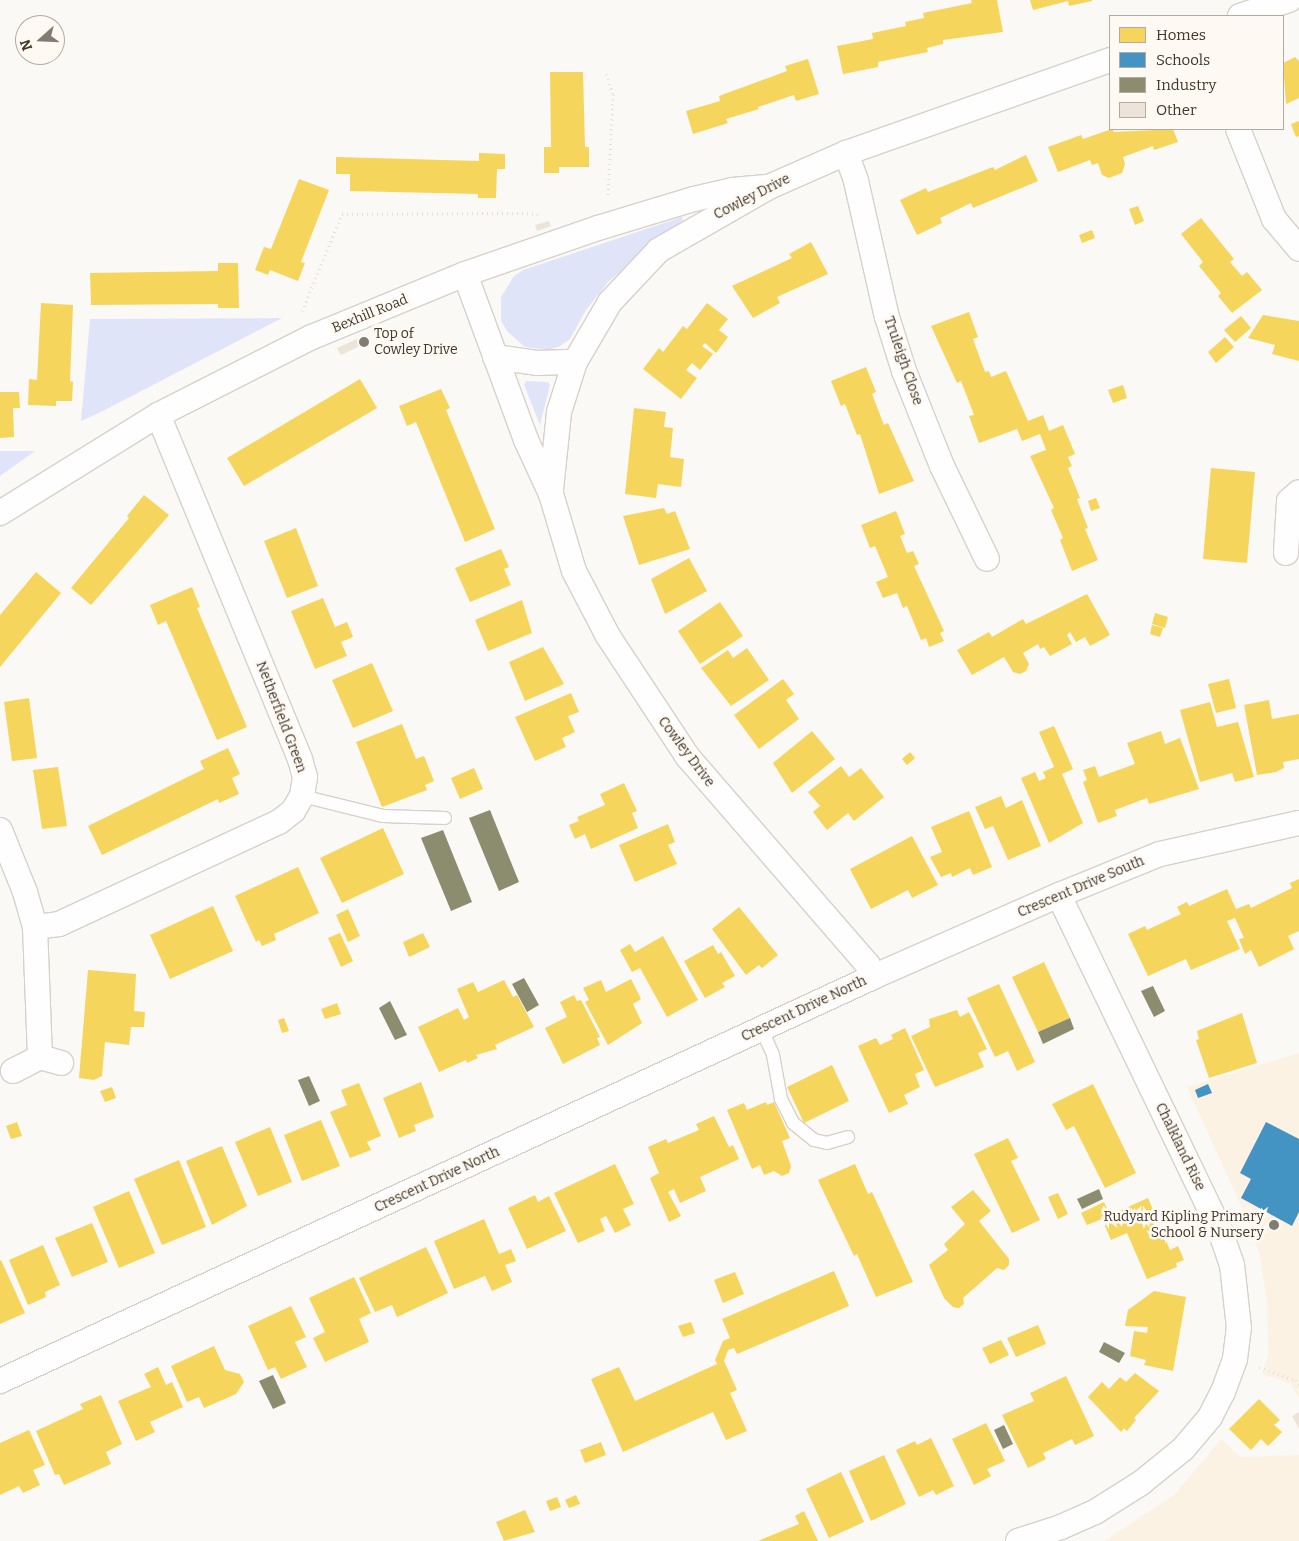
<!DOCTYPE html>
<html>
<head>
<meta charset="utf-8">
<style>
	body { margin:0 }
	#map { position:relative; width:1299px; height:1541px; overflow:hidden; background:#fbf9f6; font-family:Bitter,serif }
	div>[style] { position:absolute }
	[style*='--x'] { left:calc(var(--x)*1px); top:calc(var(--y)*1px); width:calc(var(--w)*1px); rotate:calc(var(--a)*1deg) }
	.built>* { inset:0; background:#fcf2e4 }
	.green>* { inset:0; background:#e0e4f9 }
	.homes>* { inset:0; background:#f6d55c }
	.schools>* { inset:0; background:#4393c3 }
	.industry>* { inset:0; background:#8c8c6e }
	.building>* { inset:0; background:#ede4d9 }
	.path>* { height:3px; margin-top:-1.5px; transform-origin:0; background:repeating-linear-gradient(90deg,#e0dfdd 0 1px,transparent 0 5px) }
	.roads { filter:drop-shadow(1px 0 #d6d1ca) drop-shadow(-1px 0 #d6d1ca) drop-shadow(0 1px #d6d1ca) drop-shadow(0 -1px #d6d1ca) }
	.service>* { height:12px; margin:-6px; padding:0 6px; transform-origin:6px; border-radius:6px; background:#fefefe }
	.minor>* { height:24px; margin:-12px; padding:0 12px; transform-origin:12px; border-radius:12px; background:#fefefe }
	.dots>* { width:14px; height:14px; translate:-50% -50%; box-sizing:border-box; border:2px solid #fef9f3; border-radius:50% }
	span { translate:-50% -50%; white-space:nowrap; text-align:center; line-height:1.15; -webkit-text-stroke:5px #fef9f3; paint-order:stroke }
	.street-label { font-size:14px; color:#41372b }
	.poi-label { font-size:14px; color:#41372b }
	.left { translate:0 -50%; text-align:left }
	.right { translate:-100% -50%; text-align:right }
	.legend { position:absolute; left:1109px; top:15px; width:175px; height:115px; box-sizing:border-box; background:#fef9f3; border:1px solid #b2aba3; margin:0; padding:6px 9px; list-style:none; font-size:15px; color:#41372b }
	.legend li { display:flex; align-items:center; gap:10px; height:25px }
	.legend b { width:25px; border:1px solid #b2aba3 }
	.north { position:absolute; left:15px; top:15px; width:50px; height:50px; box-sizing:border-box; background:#fef9f3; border:1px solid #b2aba3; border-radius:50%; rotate:250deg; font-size:14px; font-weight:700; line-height:20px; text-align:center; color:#41372b }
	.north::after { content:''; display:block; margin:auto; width:18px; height:22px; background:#827b72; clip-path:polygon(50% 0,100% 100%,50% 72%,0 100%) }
</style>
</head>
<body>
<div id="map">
	<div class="built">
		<i style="clip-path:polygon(1299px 1053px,1299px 1399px,1290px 1383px,1262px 1374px,1268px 1357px,1267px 1304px,1260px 1256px,1246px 1217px,1187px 1087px)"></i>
		<i style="clip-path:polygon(1221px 1439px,1241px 1457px,1299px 1455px,1299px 1541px,1104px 1541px,1174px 1495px)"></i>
	</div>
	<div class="green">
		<i style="clip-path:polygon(682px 217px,683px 220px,609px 281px,586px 310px,570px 339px,560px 346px,549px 350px,525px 347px,507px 331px,501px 321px,501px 297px,514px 276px,523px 270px)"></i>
		<i style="clip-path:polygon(282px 318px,99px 413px,81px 421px,90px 319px)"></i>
		<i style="clip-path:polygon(526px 381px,548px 382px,550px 385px,540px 425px,524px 385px)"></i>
		<i style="clip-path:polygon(0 451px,35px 451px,0 476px)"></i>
	</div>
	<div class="homes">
		<i style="clip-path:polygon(971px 0,997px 0,1003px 32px,943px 40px,943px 44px,927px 48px,928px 52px,878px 62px,878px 67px,843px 74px,837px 46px,873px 39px,872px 33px,906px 26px,905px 22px,924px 18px,923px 13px,972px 3px)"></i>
		<i style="clip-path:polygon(1030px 0,1092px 0,1092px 1px,1069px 6px,1068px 1px,1033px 10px)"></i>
		<i style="clip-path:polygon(1295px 57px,1299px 61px,1299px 98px,1286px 104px,1283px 63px)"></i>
		<i style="clip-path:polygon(808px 59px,819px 94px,796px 101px,794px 95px,758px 107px,759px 109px,726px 119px,728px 123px,693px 134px,686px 111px,720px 101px,719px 96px,787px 71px,785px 66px)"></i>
		<i style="clip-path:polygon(550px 72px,583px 72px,585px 147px,589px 147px,589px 167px,559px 167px,559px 173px,544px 173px,544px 147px,551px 147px)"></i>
		<i style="clip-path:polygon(1299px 121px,1299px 136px,1296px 137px,1291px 124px)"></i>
		<i style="clip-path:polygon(1112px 129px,1114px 132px,1173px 129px,1178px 142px,1154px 150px,1153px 146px,1123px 157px,1125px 164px,1122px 173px,1109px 178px,1102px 175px,1098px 163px,1092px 165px,1090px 160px,1058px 172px,1048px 147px,1081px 135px,1083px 139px)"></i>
		<i style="clip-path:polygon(479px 153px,505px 154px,505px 169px,497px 169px,496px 198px,478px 198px,478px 194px,350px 191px,350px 174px,336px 174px,336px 157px,479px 161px)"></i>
		<i style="clip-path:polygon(1026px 155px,1038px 181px,973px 208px,971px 203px,940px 218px,942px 223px,917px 235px,900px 200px,926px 188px,928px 192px,993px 167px,995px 170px)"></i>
		<i style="clip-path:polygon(299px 179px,329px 190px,301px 262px,305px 263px,298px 281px,270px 270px,268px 275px,255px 270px,264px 247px,271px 249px)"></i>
		<i style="clip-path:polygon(1138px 206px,1144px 221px,1135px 225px,1129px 209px)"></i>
		<i style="clip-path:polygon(1201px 218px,1234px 259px,1230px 262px,1242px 276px,1247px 272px,1262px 290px,1232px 313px,1218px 296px,1221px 293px,1199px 266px,1203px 262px,1181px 234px)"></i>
		<i style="clip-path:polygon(1092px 230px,1095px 238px,1082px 243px,1079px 235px)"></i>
		<i style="clip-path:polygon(811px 242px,828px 274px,777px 297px,780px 303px,753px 318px,732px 286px,792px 258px,789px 254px)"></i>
		<i style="clip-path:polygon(218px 263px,238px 263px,239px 308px,218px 308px,218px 304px,91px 305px,90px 273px,218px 271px)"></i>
		<i style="clip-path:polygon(41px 303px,73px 305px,70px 381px,73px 382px,72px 401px,56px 401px,56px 406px,28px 405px,29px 379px,37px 380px)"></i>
		<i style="clip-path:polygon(707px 303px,728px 319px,719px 330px,728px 337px,716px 353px,705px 343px,702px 346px,713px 354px,700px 370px,692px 363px,686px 370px,697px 378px,681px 399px,643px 369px,659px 348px,663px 352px,683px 326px,687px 329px)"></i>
		<i style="clip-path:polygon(969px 312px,978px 337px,973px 339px,985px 372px,989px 371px,991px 377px,1006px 371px,1028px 421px,1043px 415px,1049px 431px,1063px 425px,1075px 454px,1068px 457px,1072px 466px,1068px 468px,1080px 498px,1077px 499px,1088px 528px,1085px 529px,1098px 560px,1072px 571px,1060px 540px,1063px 538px,1051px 510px,1054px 508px,1030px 456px,1046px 450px,1040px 434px,1022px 441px,1017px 429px,979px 443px,969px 416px,974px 415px,961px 381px,957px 383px,931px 326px)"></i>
		<i style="clip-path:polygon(1263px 315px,1299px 321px,1299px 361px,1272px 354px,1275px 345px,1248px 338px)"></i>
		<i style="clip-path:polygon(1241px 316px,1251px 328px,1235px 342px,1224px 330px)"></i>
		<i style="clip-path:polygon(1225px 337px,1234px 347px,1216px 363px,1208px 352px)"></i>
		<i style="clip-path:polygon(866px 367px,876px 392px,872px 394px,884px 425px,888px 423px,914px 481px,879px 494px,860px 434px,857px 435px,845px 404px,841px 406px,831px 381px)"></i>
		<i style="clip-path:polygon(360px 379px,377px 408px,244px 486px,227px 458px)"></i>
		<i style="clip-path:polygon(1123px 385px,1127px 398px,1113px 403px,1108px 390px)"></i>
		<i style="clip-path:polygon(441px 389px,450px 408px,446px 410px,495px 529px,465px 542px,416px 422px,407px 426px,399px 406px)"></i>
		<i style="clip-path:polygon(0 392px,19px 392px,20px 408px,13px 408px,14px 437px,0 438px)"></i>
		<i style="clip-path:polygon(634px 408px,666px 412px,664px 427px,673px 428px,670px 457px,684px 459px,681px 487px,658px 484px,656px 498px,625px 494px)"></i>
		<i style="clip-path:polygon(1211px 468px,1255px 472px,1247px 563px,1203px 559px)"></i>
		<i style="clip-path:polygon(144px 495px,169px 515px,91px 605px,71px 588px,129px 518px,127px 516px)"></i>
		<i style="clip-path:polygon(1096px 498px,1100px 508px,1091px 511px,1088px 501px)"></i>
		<i style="clip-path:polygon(664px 508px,667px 514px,675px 511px,690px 549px,639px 565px,623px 516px)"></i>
		<i style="clip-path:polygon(896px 511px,905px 534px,900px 536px,907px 553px,913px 551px,919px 564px,914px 566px,944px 631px,940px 633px,944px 641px,929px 647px,926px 638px,921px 640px,907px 606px,903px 608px,897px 593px,883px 598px,876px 582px,888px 577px,875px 546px,870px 548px,861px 525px)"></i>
		<i style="clip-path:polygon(296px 528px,318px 586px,287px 598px,264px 541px)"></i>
		<i style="clip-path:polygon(501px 549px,509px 567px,504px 569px,511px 585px,470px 602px,455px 568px)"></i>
		<i style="clip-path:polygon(689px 558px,707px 591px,665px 614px,651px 579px)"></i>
		<i style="clip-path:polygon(36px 572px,61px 593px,0 667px,0 615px)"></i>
		<i style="clip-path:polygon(192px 587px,200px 607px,197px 608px,247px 727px,217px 740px,166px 621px,158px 625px,150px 605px)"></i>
		<i style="clip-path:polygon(1087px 594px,1110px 635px,1090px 646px,1085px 637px,1076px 642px,1070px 632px,1067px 635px,1072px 644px,1050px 656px,1044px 647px,1040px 649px,1038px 644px,1023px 653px,1029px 664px,1026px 671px,1020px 674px,1013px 672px,1004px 657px,972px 675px,957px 650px,989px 632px,992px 637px,1023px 619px,1026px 624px)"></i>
		<i style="clip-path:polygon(323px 598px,335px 627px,347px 622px,353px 637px,341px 642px,347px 656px,315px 669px,291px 611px)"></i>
		<i style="clip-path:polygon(522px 600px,532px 633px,488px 651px,475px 620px)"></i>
		<i style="clip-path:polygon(720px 602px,743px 636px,700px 664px,678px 631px)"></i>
		<i style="clip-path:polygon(1155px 613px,1168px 617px,1165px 628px,1152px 624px)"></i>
		<i style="clip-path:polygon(1152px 625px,1163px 628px,1160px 637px,1150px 634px)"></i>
		<i style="clip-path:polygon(543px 647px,564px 684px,525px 701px,509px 662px)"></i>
		<i style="clip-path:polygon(747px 648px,769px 680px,731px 706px,701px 668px,728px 650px,733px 658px)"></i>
		<i style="clip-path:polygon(372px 663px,393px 711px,353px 728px,332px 680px)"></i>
		<i style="clip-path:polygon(783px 679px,794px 694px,786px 700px,799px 719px,759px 749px,734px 715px)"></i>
		<i style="clip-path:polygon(1229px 679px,1236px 708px,1216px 713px,1208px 684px)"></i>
		<i style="clip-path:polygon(571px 693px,579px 712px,568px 716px,575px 732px,562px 738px,566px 747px,535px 761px,515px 717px)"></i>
		<i style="clip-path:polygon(29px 698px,37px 758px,12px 761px,4px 702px)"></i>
		<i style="clip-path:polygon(1269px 700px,1272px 719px,1299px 714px,1299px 759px,1283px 762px,1284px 768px,1276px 772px,1257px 775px,1244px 705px)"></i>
		<i style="clip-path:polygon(1210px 702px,1217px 727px,1238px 722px,1254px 777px,1235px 782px,1232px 773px,1200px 782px,1180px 710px)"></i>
		<i style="clip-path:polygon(402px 724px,416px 759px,424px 756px,434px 781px,425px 785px,427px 790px,382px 807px,356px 742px)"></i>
		<i style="clip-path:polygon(1054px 726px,1073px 769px,1062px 774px,1083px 823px,1049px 843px,1021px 778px,1035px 772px,1039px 781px,1046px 778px,1043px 772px,1054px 767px,1039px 732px)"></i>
		<i style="clip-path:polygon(812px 731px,835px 759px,792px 793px,773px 763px)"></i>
		<i style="clip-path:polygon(1161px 731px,1165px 744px,1180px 738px,1199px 789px,1149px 804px,1147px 798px,1115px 810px,1117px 816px,1098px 823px,1083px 782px,1087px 780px,1083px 770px,1095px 766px,1099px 777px,1135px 764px,1127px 743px)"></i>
		<i style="clip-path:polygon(228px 748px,240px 774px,232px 778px,239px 794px,219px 803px,218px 799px,102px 855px,88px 826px,204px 769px,200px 761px)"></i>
		<i style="clip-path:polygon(910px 752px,915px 758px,907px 765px,902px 759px)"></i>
		<i style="clip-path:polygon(841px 766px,849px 777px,861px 768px,884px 797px,854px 821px,848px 813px,827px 830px,813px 812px,820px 806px,808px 792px)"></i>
		<i style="clip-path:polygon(58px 767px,67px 826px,42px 829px,33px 770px)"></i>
		<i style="clip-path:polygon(474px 768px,483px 789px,460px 799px,451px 778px)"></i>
		<i style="clip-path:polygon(624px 783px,637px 811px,632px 813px,638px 828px,591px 849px,585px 834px,575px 839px,569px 825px,579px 821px,577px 817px,605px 805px,600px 794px)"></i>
		<i style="clip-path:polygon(1001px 796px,1006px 808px,1022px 800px,1041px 846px,1008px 860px,993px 826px,985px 829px,975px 807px)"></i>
		<i style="clip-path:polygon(969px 811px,992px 867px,973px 875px,970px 868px,952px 877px,951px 873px,941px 877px,930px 857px,942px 852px,931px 827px)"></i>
		<i style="clip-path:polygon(668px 824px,675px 842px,668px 845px,677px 864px,635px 882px,619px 845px)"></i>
		<i style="clip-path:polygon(383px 828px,404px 874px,342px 903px,320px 858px)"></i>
		<i style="clip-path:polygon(912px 836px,938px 885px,912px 898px,908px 890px,871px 909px,850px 869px)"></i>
		<i style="clip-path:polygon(298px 867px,319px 913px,274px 934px,276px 940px,262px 946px,259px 940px,256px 942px,235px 896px)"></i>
		<i style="clip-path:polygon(1299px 879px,1299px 931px,1288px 936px,1294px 949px,1259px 967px,1251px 950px,1245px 954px,1239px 939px,1244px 938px,1235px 918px,1227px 921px,1240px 949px,1191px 970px,1186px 959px,1148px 976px,1128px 934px,1145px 926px,1147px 930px,1181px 914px,1177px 907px,1187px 902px,1189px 906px,1227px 889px,1236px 909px,1249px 904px,1251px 908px,1292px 888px,1290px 883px)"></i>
		<i style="clip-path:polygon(213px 906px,233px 951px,170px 979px,150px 935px)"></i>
		<i style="clip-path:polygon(739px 907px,778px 955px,762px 968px,759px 965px,746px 975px,712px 929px)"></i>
		<i style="clip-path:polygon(348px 909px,360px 936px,348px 942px,336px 915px)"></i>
		<i style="clip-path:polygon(340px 933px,353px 961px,341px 967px,328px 938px)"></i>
		<i style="clip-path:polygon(423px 933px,430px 947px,409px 957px,403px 942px)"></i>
		<i style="clip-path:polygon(663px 936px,698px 1000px,667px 1017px,640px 968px,632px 972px,620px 950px,630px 944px,635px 952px)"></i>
		<i style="clip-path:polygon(713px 945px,718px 954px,721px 952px,735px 976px,722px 983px,725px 987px,705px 998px,684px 961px)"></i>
		<i style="clip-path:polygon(1044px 962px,1070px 1018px,1038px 1032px,1012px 977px)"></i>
		<i style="clip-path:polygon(88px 970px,136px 974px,134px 1011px,145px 1012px,144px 1027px,131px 1027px,129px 1045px,105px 1042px,102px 1076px,94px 1080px,79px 1078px)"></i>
		<i style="clip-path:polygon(631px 979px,641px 999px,633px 1004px,642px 1023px,608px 1045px,585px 1002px,589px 1000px,583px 988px,601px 980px,606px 992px)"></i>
		<i style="clip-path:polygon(504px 980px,513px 997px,517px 995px,534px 1027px,495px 1045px,497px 1049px,476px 1055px,478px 1058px,467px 1063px,466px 1060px,439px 1072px,418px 1027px,458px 1008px,464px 1020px,469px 1017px,457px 989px,473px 982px,478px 992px)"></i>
		<i style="clip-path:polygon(999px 984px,1035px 1062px,1017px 1071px,1008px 1051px,995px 1057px,967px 998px)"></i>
		<i style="clip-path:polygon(574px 995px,577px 1001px,581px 1000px,600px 1037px,597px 1038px,600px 1045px,563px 1064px,545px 1028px,567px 1017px,560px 1002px)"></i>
		<i style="clip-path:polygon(337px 1003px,341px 1014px,325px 1019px,321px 1009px)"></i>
		<i style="clip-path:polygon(957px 1010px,960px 1017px,969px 1012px,987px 1049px,978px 1053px,984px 1067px,935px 1087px,911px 1036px,930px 1027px,929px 1019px)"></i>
		<i style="clip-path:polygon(1242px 1013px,1257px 1063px,1209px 1078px,1196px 1040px,1199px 1039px,1197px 1031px)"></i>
		<i style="clip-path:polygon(284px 1018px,289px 1031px,282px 1033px,278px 1020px)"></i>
		<i style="clip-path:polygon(905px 1028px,924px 1070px,915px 1074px,920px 1087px,904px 1095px,908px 1104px,889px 1113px,858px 1046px,876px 1038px,880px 1045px,893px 1039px,891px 1035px)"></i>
		<i style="clip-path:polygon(832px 1065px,849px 1101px,804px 1123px,787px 1087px)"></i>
		<i style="clip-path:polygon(421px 1082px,434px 1117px,414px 1125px,416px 1131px,399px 1138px,383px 1098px)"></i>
		<i style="clip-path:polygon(359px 1083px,381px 1136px,367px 1142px,371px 1150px,350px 1158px,330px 1112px,347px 1105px,341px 1090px)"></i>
		<i style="clip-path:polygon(1093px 1084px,1136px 1173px,1105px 1188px,1074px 1126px,1066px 1130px,1052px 1104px)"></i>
		<i style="clip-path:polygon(112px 1087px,116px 1098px,105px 1102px,100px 1091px)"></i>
		<i style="clip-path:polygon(766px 1102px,767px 1105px,774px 1102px,790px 1138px,782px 1141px,791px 1166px,789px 1173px,782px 1176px,774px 1171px,764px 1175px,760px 1165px,752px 1169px,727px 1110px,744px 1103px,747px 1110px)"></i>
		<i style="clip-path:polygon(714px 1116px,729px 1147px,733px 1145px,739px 1159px,700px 1177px,706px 1191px,680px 1203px,674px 1189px,668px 1192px,681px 1216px,669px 1222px,650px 1178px,659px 1173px,648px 1147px,666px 1139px,668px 1143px,699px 1130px,696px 1124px)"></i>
		<i style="clip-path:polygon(321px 1120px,340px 1166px,302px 1181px,284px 1135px)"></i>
		<i style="clip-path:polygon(17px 1122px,22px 1136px,11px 1139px,6px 1126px)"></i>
		<i style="clip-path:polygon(270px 1127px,292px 1182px,258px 1196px,235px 1142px)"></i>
		<i style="clip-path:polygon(1008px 1138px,1018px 1158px,1011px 1161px,1040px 1220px,1012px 1233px,974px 1154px)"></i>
		<i style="clip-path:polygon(222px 1146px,247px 1206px,212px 1225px,186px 1161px)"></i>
		<i style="clip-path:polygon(179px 1160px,206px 1227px,162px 1245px,134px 1179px)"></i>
		<i style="clip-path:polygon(615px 1164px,634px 1204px,623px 1209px,631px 1225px,615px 1233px,606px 1216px,600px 1219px,605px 1231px,578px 1243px,554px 1193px)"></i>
		<i style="clip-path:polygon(855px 1164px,868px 1194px,872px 1192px,913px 1282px,876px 1297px,857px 1254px,854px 1256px,818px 1180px)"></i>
		<i style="clip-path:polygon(973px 1190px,991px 1211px,979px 1221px,1009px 1259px,1009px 1265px,1004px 1270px,997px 1268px,963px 1298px,964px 1304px,959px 1308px,953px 1307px,944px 1298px,929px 1265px,948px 1250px,944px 1244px,965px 1224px,951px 1207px)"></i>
		<i style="clip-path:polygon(129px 1191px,155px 1253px,119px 1268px,93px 1207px)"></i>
		<i style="clip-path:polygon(1058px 1193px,1068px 1214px,1058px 1219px,1048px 1197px)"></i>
		<i style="clip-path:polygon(535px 1195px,538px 1202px,549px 1196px,566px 1231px,527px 1249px,508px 1208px)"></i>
		<i style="clip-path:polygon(1148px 1198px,1170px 1250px,1178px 1246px,1184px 1260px,1176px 1263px,1177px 1267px,1147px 1279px,1127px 1233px,1111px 1240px,1102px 1219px,1087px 1225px,1081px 1213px,1104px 1202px,1110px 1215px)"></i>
		<i style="clip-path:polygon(484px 1219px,499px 1254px,511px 1249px,516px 1261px,505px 1265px,512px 1282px,492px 1291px,485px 1276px,454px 1289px,434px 1241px)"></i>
		<i style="clip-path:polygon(92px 1223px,108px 1262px,72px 1277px,55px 1238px)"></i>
		<i style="clip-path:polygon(43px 1245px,60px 1285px,45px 1292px,46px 1297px,28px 1305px,9px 1260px)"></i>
		<i style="clip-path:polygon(426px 1247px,448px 1293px,397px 1317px,392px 1305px,375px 1312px,359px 1278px)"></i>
		<i style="clip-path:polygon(1px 1260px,25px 1313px,0 1324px,0 1261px)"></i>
		<i style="clip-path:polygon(834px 1271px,849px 1306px,737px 1354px,734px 1348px,728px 1350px,724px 1361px,737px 1390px,730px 1393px,747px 1431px,726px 1440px,713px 1412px,623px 1452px,591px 1379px,619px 1367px,635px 1401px,717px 1364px,715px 1360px,723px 1341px,730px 1338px,722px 1319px)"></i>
		<i style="clip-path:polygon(735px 1272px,744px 1294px,723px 1303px,714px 1280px)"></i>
		<i style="clip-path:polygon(354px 1277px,371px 1313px,359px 1319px,369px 1342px,325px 1362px,313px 1338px,325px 1332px,309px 1298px)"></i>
		<i style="clip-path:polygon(1154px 1291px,1186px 1297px,1173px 1371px,1144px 1365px,1146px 1360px,1130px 1356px,1134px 1331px,1147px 1333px,1148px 1327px,1125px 1326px,1128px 1310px)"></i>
		<i style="clip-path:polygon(291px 1306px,306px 1337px,295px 1342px,307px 1367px,281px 1379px,275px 1367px,268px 1370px,248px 1326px)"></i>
		<i style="clip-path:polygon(691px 1322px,695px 1333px,683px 1337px,678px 1326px)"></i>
		<i style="clip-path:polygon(1038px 1325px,1046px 1344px,1016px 1357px,1007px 1338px)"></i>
		<i style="clip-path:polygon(1001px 1340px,1009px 1355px,990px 1364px,982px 1348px)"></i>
		<i style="clip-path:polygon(214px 1346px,225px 1370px,240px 1374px,244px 1382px,236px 1394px,204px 1408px,199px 1397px,187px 1402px,171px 1366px)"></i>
		<i style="clip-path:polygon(158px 1367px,166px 1385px,172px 1382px,183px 1407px,150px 1422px,155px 1432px,136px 1441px,118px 1401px,151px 1387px,144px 1374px)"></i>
		<i style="clip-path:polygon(1135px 1373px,1159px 1391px,1134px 1418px,1136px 1420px,1127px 1431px,1124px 1428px,1121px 1432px,1088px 1397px,1102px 1382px,1109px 1389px,1120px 1377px,1126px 1382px)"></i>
		<i style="clip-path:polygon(1066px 1376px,1094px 1436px,1075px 1445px,1072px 1439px,1056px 1447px,1043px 1453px,1046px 1459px,1028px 1468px,1002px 1415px,1034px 1401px,1030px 1393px)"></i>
		<i style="clip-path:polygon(101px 1395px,122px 1444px,106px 1452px,111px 1464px,64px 1485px,59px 1474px,55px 1475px,36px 1431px,83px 1409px,80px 1404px)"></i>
		<i style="clip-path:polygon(1259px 1399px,1280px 1420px,1274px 1425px,1282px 1432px,1268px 1446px,1261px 1439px,1251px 1450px,1229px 1429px)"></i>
		<i style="clip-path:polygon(986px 1423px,1005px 1461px,987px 1469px,991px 1476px,974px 1485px,952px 1439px)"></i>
		<i style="clip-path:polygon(29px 1430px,45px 1465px,33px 1470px,40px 1485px,23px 1493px,19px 1486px,0 1495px,0 1443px)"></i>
		<i style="clip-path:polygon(931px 1438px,954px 1486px,936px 1495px,933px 1490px,919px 1497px,896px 1450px,915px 1441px,917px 1445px)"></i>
		<i style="clip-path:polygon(601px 1442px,606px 1455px,585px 1463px,580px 1450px)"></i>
		<i style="clip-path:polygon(884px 1455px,906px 1504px,871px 1521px,849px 1471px)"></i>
		<i style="clip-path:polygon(841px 1472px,864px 1522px,829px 1538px,806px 1489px)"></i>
		<i style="clip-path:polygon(576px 1495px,580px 1504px,569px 1508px,565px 1500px)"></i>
		<i style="clip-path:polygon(557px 1497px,561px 1507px,550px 1511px,546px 1501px)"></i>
		<i style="clip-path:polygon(525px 1510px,535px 1532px,504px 1541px,496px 1522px)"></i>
		<i style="clip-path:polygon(804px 1511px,818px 1541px,758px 1541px,799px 1524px,795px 1516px)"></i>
	</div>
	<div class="schools">
		<i style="clip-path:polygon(1208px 1084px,1212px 1093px,1198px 1098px,1195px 1090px)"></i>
		<i style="clip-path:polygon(1266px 1122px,1299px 1139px,1299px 1212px,1292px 1226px,1241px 1198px,1251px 1179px,1240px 1173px)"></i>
	</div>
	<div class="industry">
		<i style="clip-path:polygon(490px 810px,519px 882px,499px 891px,469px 818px)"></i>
		<i style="clip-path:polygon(443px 830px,472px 902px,451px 911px,421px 838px)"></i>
		<i style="clip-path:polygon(524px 978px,539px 1005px,527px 1012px,512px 984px)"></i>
		<i style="clip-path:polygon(1153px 986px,1165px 1011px,1154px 1017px,1141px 991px)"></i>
		<i style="clip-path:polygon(390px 1001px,407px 1035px,395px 1040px,379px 1008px)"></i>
		<i style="clip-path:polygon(1070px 1018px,1074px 1029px,1043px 1044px,1038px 1032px)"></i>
		<i style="clip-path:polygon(309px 1076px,320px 1101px,309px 1106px,298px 1080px)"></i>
		<i style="clip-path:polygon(1099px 1189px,1103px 1199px,1082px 1209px,1077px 1199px)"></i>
		<i style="clip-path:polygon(1104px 1342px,1125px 1353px,1119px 1363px,1099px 1352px)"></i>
		<i style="clip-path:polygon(273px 1375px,286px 1403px,273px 1409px,259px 1381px)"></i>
		<i style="clip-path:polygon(1004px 1425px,1013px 1444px,1003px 1449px,994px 1430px)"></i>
	</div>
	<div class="building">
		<i style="clip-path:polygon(549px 221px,551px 226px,537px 231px,535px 225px)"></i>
		<i style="clip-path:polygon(357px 339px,360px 346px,341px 355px,337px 348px)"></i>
		<i style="clip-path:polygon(1299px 1412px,1299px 1429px,1292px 1416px)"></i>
	</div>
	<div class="path">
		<i style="--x:606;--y:74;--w:21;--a:71"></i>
		<i style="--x:613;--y:94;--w:102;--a:92.8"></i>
		<i style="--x:302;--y:311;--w:105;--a:-67.6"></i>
		<i style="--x:342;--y:214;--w:180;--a:-0.3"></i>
		<i style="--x:522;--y:213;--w:15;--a:4"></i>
		<i style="--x:537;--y:214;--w:5;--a:68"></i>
		<i style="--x:1259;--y:1367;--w:38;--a:20"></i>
		<i style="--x:1295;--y:1380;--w:7;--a:56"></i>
	</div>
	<div class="roads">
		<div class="service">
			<i style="--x:302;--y:796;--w:83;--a:13.9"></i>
			<i style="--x:383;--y:816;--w:62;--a:1.8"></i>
			<i style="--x:762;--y:1030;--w:27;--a:66"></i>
			<i style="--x:773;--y:1055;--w:45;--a:79.7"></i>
			<i style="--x:781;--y:1099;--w:27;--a:63"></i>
			<i style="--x:793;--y:1123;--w:27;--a:39"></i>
			<i style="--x:814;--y:1140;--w:13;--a:13"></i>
			<i style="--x:827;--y:1143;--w:22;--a:-16"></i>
		</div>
		<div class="minor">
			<i style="--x:1240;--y:16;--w:52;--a:-18.1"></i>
			<i style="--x:1238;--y:129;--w:97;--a:68.2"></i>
			<i style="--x:1274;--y:219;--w:39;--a:50"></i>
			<i style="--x:846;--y:153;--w:30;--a:70"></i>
			<i style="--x:856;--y:181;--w:139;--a:77.2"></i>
			<i style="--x:887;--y:317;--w:57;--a:72.5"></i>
			<i style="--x:904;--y:371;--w:102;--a:68.2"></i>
			<i style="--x:942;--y:466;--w:103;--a:64.2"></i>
			<i style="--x:465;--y:274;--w:177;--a:69.8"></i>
			<i style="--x:526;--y:440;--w:60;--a:65.2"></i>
			<i style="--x:551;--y:494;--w:80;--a:73.4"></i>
			<i style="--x:574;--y:571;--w:73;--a:62.4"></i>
			<i style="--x:608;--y:636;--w:144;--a:56.6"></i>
			<i style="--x:687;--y:756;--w:276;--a:49.1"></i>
			<i style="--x:868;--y:965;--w:13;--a:67"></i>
			<i style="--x:495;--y:357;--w:42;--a:8.1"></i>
			<i style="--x:537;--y:363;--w:38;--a:-2"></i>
			<i style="--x:551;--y:490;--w:78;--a:-84.1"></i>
			<i style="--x:559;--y:412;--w:52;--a:-72.3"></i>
			<i style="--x:575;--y:362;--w:69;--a:-59.7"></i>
			<i style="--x:610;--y:302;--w:71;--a:-46.7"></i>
			<i style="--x:659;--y:250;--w:127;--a:-29.8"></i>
			<i style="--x:769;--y:187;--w:84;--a:-23.8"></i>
			<i style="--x:846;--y:153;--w:280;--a:-19.4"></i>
			<i style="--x:0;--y:513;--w:186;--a:-31.8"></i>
			<i style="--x:158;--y:415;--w:173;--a:-26.9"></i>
			<i style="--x:312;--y:337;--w:165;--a:-22.4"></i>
			<i style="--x:465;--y:274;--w:141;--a:-19.1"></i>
			<i style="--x:598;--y:228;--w:100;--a:-16.8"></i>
			<i style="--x:694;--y:199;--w:39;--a:-13"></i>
			<i style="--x:732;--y:190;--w:37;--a:-5"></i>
			<i style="--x:1286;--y:553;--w:52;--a:-86.7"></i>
			<i style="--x:1289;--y:501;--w:13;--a:-42"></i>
			<i style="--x:0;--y:830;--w:67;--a:68"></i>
			<i style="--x:25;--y:892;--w:36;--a:74"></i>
			<i style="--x:35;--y:927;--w:24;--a:-7"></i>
			<i style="--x:59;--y:924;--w:242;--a:-24.9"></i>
			<i style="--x:279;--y:822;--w:18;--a:-38"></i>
			<i style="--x:293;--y:811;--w:17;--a:-59"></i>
			<i style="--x:302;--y:796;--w:19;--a:-81"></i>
			<i style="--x:305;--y:777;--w:19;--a:-106"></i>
			<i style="--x:300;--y:759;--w:372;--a:-112.4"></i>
			<i style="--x:35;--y:927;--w:130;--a:87.8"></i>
			<i style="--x:40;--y:1057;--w:22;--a:16"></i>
			<i style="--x:13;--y:1071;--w:30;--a:-27"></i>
			<i style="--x:0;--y:1381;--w:962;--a:-24.83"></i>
			<i style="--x:873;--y:977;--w:203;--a:-23.8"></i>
			<i style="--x:1059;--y:895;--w:109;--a:-22.1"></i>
			<i style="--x:1160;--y:854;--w:142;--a:-12.6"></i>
			<i style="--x:1018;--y:1541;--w:45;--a:-18"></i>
			<i style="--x:1061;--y:1527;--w:37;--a:-24"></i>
			<i style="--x:1095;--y:1512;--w:54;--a:-32.2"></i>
			<i style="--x:1141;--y:1483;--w:54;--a:-39"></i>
			<i style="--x:1183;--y:1449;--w:42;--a:-49.8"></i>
			<i style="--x:1210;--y:1417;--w:28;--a:-63"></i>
			<i style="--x:1223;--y:1392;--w:35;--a:-70"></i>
			<i style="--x:1235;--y:1359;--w:31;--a:-83"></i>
			<i style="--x:1239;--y:1328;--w:63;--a:-96.3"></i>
			<i style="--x:1232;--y:1265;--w:39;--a:-109"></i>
			<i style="--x:1219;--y:1228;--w:369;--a:-115.7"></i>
		</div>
	</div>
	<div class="dots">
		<i style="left:364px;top:342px;background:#827b72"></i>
		<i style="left:1274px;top:1225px;background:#827b72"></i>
	</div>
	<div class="street-label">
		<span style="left:752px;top:197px;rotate:-27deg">Cowley Drive</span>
		<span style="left:370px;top:314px;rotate:-22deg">Bexhill Road</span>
		<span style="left:903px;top:361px;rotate:71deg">Truleigh Close</span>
		<span style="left:281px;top:717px;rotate:69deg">Netherfield Green</span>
		<span style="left:686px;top:752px;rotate:53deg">Cowley Drive</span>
		<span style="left:1081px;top:887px;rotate:-23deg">Crescent Drive South</span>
		<span style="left:804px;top:1009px;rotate:-25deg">Crescent Drive North</span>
		<span style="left:1180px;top:1147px;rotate:64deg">Chalkland Rise</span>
		<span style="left:437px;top:1180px;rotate:-25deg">Crescent Drive North</span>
	</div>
	<div class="poi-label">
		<span class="left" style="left:374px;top:342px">Top of<br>Cowley Drive</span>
		<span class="right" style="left:1264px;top:1225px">Rudyard Kipling Primary<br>School &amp; Nursery</span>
	</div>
	<ul class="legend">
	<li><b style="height:14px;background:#f6d55c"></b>Homes</li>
	<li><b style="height:14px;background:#4393c3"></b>Schools</li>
	<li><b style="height:14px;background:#8c8c6e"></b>Industry</li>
	<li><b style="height:14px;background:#ede4d9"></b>Other</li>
	</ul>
	<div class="north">N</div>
</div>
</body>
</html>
